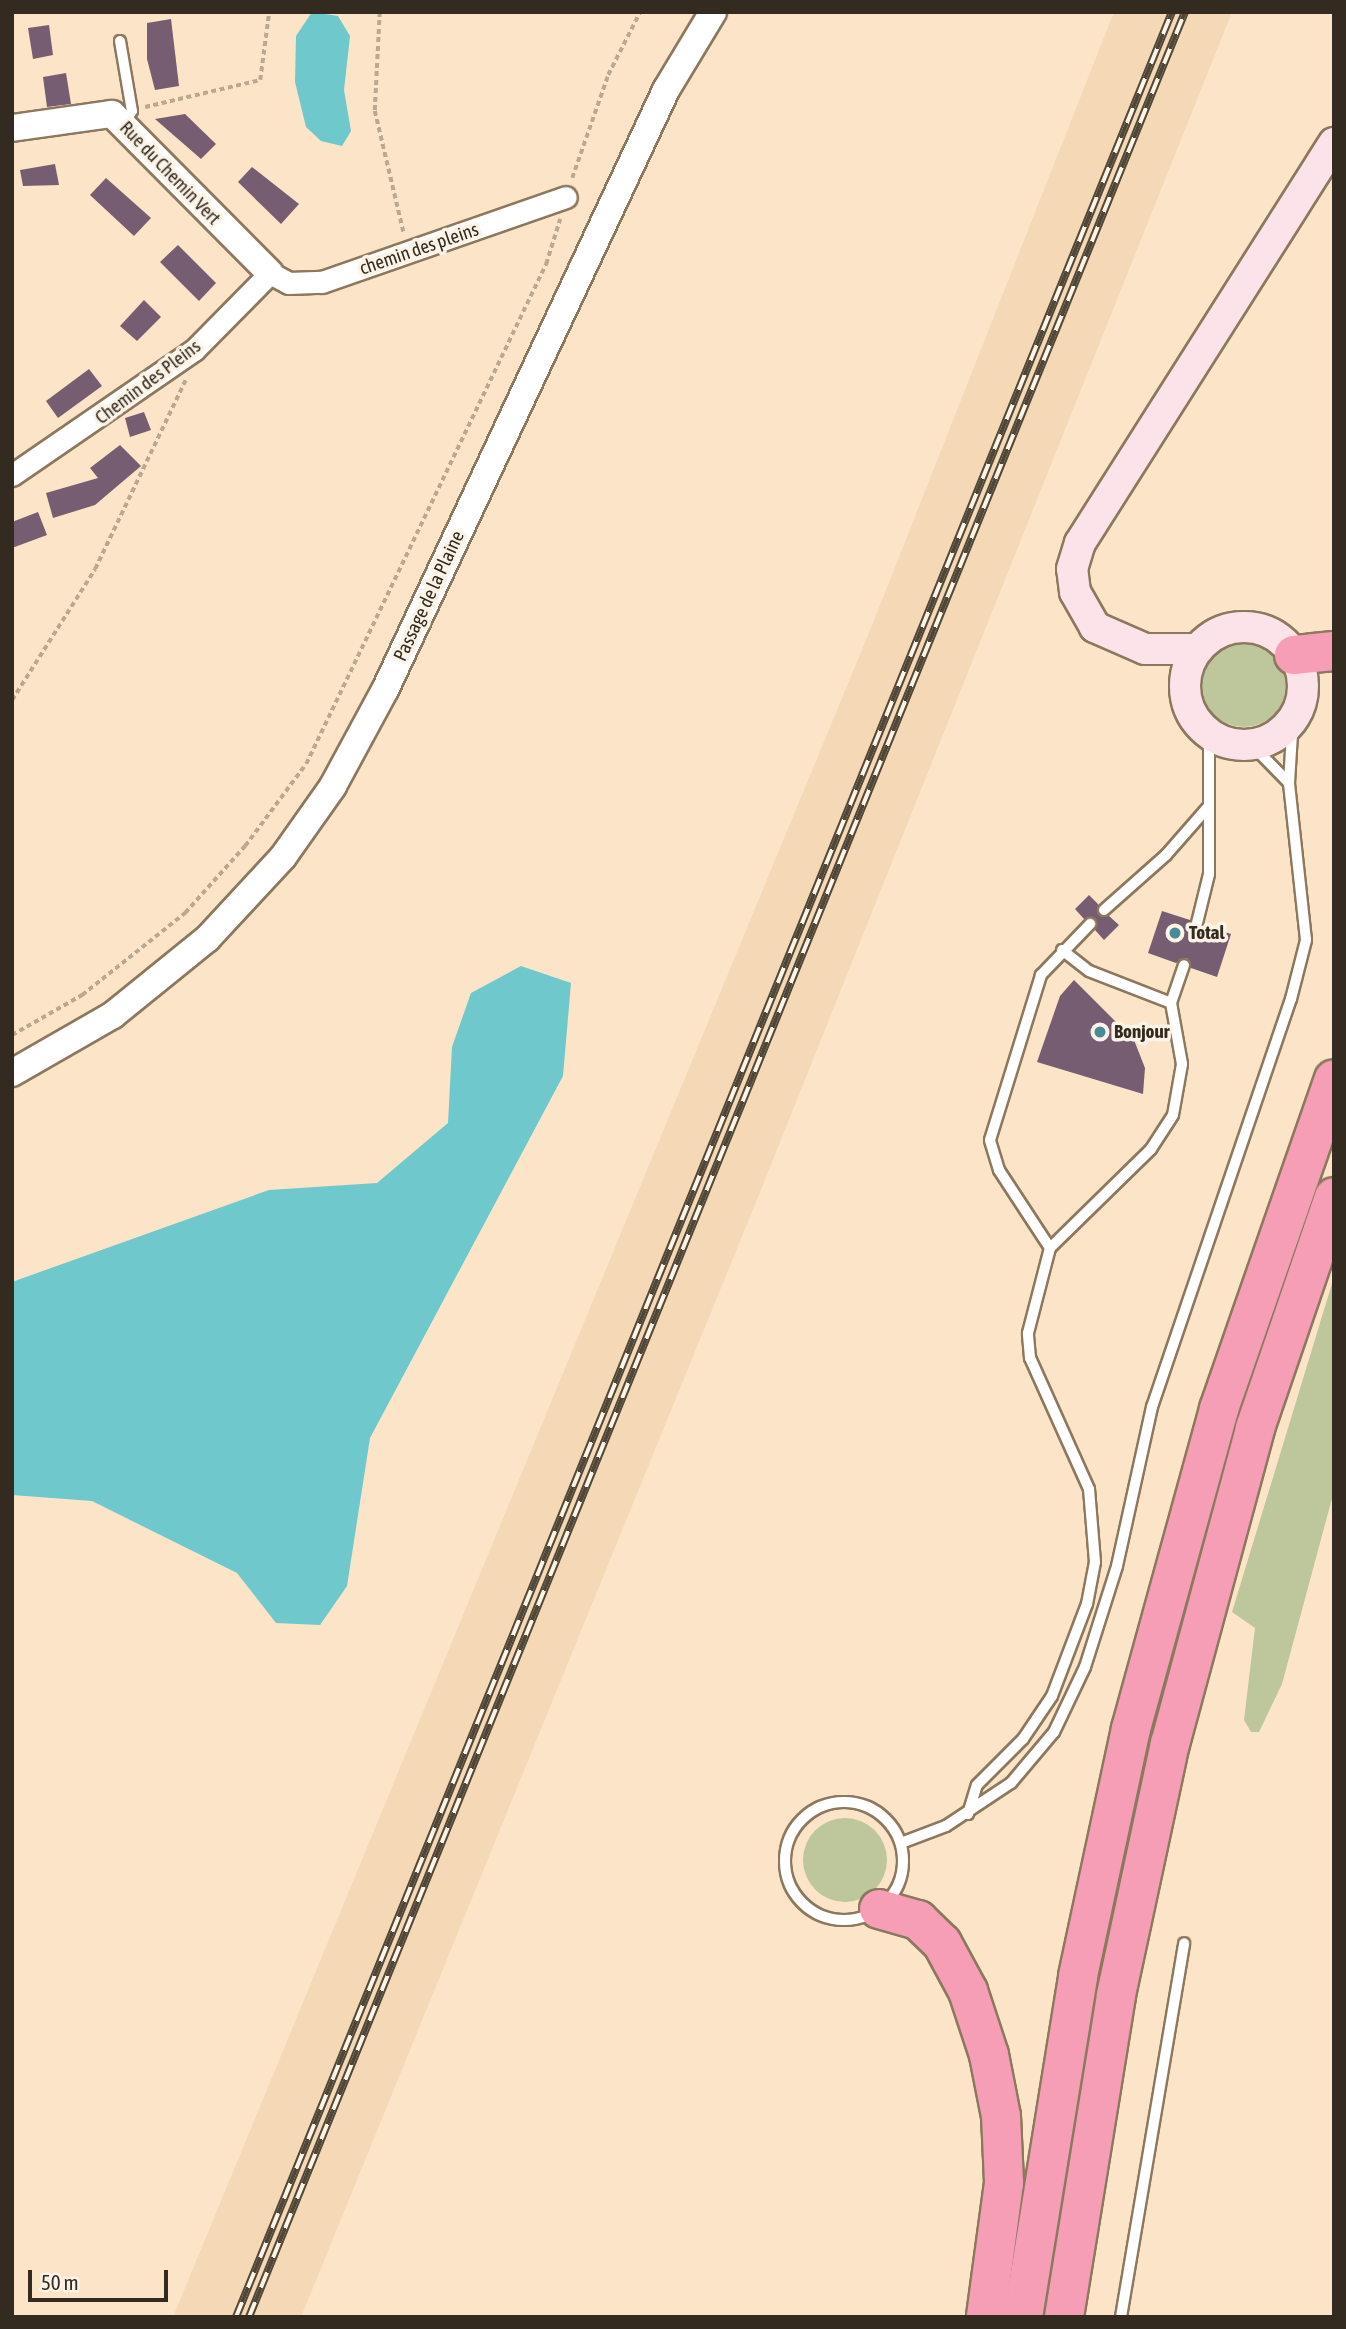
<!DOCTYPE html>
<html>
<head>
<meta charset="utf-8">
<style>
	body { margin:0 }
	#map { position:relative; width:1346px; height:2329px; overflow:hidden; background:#fbe4c7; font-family:"Asap Condensed",sans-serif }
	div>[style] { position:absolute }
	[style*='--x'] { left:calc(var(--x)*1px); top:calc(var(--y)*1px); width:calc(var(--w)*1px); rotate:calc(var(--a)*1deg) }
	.built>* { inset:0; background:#f5d9b6 }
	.green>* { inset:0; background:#bdc79b }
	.round { border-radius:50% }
	.water>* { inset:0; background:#6ec8cc }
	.building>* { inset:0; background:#775d71 }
	.path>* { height:3.5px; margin-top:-1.75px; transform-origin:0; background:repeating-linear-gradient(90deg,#bba891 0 5px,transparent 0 8.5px) }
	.roads { filter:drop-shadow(2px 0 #8c785e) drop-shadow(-2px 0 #8c785e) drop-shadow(0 2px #8c785e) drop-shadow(0 -2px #8c785e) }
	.service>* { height:10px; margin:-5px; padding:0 5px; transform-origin:5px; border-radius:5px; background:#fff }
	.service>.ring { margin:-5px; padding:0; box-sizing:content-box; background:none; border:10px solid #fff; border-radius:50% }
	.minor>* { height:21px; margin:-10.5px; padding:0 10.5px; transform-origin:10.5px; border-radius:10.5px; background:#fff }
	.tertiary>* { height:26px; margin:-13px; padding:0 13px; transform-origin:13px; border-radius:13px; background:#fff }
	.secondary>* { height:30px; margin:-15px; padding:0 15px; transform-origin:15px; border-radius:15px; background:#fce2e9 }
	.secondary>.ring { margin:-15px; padding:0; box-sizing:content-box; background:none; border:30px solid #fce2e9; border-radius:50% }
	.motorway>* { height:38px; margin:-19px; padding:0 19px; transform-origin:19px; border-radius:19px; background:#f59eb5 }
	.rail>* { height:8px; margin-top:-4px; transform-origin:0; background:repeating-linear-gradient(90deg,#fdf4e8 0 16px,#514739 0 32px); box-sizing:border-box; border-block:2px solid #514739 }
	.dots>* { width:19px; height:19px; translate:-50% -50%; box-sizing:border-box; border:4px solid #fdf4e8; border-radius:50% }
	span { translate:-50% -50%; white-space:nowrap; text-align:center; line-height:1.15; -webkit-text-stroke:7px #fdf4e8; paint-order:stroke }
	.street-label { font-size:19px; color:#332b20 }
	.poi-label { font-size:19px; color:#332b20; font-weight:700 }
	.left { translate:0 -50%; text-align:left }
	.frame { position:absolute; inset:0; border:14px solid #332b20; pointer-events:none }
	.scale { position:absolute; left:28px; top:2270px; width:140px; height:32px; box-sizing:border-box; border:4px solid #332b20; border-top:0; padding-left:9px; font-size:21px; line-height:24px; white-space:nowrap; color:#332b20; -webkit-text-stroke:5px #fdf4e8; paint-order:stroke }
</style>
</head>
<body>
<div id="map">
	<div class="built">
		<i style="clip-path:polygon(1114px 12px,1232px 12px,754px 1207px,319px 2273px,301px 2317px,173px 2317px,873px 623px)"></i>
	</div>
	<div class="green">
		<i class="round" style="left:1202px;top:643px;width:84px;height:84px"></i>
		<i style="clip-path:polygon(1334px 1277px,1334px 1491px,1282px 1684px,1259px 1732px,1251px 1732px,1244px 1720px,1255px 1628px,1232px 1612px)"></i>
		<i class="round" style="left:803px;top:1818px;width:84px;height:84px"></i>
	</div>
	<div class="water">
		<i style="clip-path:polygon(312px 12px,338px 16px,350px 36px,344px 90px,351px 131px,342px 146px,321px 141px,306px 127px,295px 82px,296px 36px)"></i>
		<i style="clip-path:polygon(521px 966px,571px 983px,563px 1076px,370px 1438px,347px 1586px,320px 1625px,276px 1623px,237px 1573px,92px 1501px,12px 1495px,12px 1282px,269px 1190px,377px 1183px,448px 1123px,452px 1047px,471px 993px)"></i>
	</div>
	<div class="building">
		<i style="clip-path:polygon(171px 19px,179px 86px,155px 90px,147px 59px,147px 23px)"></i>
		<i style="clip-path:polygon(49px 25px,53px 55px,33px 59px,28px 28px)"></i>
		<i style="clip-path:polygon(66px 73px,71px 104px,47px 107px,43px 77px)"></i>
		<i style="clip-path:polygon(185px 114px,216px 144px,201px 159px,155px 119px)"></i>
		<i style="clip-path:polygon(55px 164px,59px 185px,23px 186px,20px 170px)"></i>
		<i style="clip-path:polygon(252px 167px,299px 204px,281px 224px,238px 182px)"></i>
		<i style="clip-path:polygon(106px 178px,151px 218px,134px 236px,90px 195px)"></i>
		<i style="clip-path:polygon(178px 245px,216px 283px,199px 301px,160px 262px)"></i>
		<i style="clip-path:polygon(144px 300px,161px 317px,137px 341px,120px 326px)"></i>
		<i style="clip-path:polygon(89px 369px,102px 386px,58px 418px,46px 401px)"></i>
		<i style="clip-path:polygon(144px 412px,151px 430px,130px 437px,125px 418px)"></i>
		<i style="clip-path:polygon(120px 445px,141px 466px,95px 505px,53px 518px,46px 493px,98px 478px,90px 468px)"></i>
		<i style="clip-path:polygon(38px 512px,47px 535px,12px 548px,12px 522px)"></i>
		<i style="clip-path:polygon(1089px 895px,1098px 904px,1099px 916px,1109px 916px,1119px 925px,1104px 940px,1095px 930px,1096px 919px,1084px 919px,1075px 909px)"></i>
		<i style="clip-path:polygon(1162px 911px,1190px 920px,1194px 930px,1204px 925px,1231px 934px,1217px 977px,1191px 968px,1187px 958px,1176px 963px,1148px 953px)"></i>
		<i style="clip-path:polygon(1074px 980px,1134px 1040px,1145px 1068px,1143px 1094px,1037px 1062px,1060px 996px)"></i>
	</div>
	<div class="path">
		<i style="--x:380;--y:12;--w:99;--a:92.9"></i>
		<i style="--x:375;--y:111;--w:126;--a:76.7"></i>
		<i style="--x:1333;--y:12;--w:2;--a:63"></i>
		<i style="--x:145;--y:107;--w:118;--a:-13.2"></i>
		<i style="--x:260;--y:80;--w:69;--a:-82.5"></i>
		<i style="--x:572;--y:178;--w:109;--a:-70.7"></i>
		<i style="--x:608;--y:75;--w:71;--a:-63.1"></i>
		<i style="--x:12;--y:700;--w:155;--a:-57.6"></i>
		<i style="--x:95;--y:569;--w:211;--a:-64.4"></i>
		<i style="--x:12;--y:1035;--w:81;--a:-29.7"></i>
		<i style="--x:82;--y:995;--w:132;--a:-38.5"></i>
		<i style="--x:185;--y:913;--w:90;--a:-48.2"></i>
		<i style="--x:245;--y:846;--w:102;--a:-53.4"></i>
		<i style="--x:306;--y:764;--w:555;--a:-64.36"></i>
		<i style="--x:546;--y:264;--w:47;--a:-72.7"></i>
	</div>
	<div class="roads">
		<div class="service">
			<i style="--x:120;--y:41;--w:71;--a:80.3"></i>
			<i style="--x:132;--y:111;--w:16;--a:125"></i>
			<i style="--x:1251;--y:744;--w:54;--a:45.7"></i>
			<i style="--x:1104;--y:910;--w:83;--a:-41.6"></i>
			<i style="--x:1166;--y:855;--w:64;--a:-48.8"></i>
			<i style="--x:1197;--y:923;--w:50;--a:-76.2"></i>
			<i style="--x:1209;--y:874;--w:141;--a:-90"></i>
			<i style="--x:1062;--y:950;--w:34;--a:38"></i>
			<i style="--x:1089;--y:971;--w:88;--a:21.3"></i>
			<i style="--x:1050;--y:1248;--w:93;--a:-123.2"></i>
			<i style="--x:999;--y:1170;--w:31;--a:-107"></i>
			<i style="--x:990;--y:1140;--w:173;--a:-72.8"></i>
			<i style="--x:1041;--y:975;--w:71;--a:-46.1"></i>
			<i class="ring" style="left:785px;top:1802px;width:108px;height:108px"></i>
			<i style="--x:968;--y:1814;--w:30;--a:-73"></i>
			<i style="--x:977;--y:1785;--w:65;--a:-45"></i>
			<i style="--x:1023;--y:1739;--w:52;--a:-56"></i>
			<i style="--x:1052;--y:1696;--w:98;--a:-69.2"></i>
			<i style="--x:1087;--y:1604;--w:43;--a:-79.2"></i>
			<i style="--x:1095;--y:1562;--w:73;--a:-94.7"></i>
			<i style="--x:1089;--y:1489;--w:144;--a:-114.2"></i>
			<i style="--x:1030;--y:1358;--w:25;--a:-95"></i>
			<i style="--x:1028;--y:1333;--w:88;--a:-75.5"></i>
			<i style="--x:1050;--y:1248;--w:141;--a:-44.4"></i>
			<i style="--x:1151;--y:1149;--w:40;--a:-57.1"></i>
			<i style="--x:1173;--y:1115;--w:52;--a:-80"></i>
			<i style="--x:1182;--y:1064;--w:62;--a:-100.2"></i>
			<i style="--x:1171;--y:1003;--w:40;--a:-71.1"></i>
			<i style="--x:901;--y:1843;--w:48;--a:-20.7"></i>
			<i style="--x:946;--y:1826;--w:78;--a:-33.5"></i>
			<i style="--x:1011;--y:1783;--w:67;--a:-49.9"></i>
			<i style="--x:1054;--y:1732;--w:72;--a:-64.5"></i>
			<i style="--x:1085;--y:1667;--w:106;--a:-72.4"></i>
			<i style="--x:1117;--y:1566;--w:163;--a:-77.6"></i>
			<i style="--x:1152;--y:1407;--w:431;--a:-71.2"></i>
			<i style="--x:1291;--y:999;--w:61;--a:-75.7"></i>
			<i style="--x:1306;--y:940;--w:158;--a:-96.2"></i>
			<i style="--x:1289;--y:783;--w:65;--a:-86.5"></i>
			<i style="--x:1121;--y:2317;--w:379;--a:-80.4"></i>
		</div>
		<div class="minor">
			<i style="--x:12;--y:475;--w:221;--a:-34.5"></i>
			<i style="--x:194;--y:350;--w:108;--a:-45.4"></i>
			<i style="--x:270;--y:273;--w:21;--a:28"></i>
			<i style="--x:289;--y:283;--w:33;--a:-2"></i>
			<i style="--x:322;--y:282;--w:258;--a:-19.2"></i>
		</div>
		<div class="tertiary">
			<i style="--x:12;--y:128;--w:101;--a:-8"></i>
			<i style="--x:112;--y:114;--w:224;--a:45.2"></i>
			<i style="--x:12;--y:1073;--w:116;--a:-29.9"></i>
			<i style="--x:113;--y:1015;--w:121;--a:-39"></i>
			<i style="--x:207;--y:939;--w:112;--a:-47.2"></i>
			<i style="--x:283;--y:857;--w:87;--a:-54.8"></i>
			<i style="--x:333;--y:786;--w:109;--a:-61.6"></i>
			<i style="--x:385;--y:690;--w:663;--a:-64.9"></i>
			<i style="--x:666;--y:90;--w:91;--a:-58.9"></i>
		</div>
		<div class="secondary">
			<i class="ring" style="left:1185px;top:627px;width:88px;height:88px"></i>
			<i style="--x:1197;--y:649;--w:52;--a:180"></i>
			<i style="--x:1145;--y:649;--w:55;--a:-156.3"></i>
			<i style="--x:1095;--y:627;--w:40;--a:-119.7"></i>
			<i style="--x:1075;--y:592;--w:23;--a:-97"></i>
			<i style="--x:1072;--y:569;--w:27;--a:-73"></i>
			<i style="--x:1080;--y:543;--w:474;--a:-57.6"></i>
		</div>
		<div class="motorway">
			<i style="--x:1294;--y:655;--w:40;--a:-5.7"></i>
			<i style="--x:879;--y:1909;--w:41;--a:15.8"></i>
			<i style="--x:918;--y:1920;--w:33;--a:44"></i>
			<i style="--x:942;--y:1943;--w:55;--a:61.6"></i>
			<i style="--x:968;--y:1991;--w:67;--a:71.8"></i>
			<i style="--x:989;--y:2055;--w:62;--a:78.9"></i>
			<i style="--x:1001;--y:2116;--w:67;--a:87.4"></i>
			<i style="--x:1004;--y:2183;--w:135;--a:97.7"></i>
			<i style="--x:1023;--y:2317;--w:345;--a:-80.8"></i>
			<i style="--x:1078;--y:1976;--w:253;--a:-77.9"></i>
			<i style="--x:1131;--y:1729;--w:332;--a:-74.6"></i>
			<i style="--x:1219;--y:1409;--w:349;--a:-70.8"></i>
			<i style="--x:1064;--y:2317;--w:326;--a:-80.8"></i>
			<i style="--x:1116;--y:1995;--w:257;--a:-77.9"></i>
			<i style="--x:1170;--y:1744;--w:327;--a:-74.9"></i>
			<i style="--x:1255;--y:1428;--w:244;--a:-71.1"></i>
		</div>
	</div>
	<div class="rail">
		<i style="--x:236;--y:2317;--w:2488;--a:-67.9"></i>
		<i style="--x:249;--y:2317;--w:2488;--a:-67.9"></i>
	</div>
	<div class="dots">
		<i style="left:1175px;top:933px;background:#478a99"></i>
		<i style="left:1100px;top:1032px;background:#478a99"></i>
	</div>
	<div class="street-label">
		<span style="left:170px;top:173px;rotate:46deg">Rue du Chemin Vert</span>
		<span style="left:419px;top:249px;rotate:-19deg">chemin des pleins</span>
		<span style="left:148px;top:382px;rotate:-37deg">Chemin des Pleins</span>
		<span style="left:429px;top:596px;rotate:-65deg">Passage de la Plaine</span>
	</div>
	<div class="poi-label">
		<span class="left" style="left:1189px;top:933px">Total</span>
		<span class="left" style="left:1114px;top:1032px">Bonjour</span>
	</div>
	<div class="frame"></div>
	<div class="scale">50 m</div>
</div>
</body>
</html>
